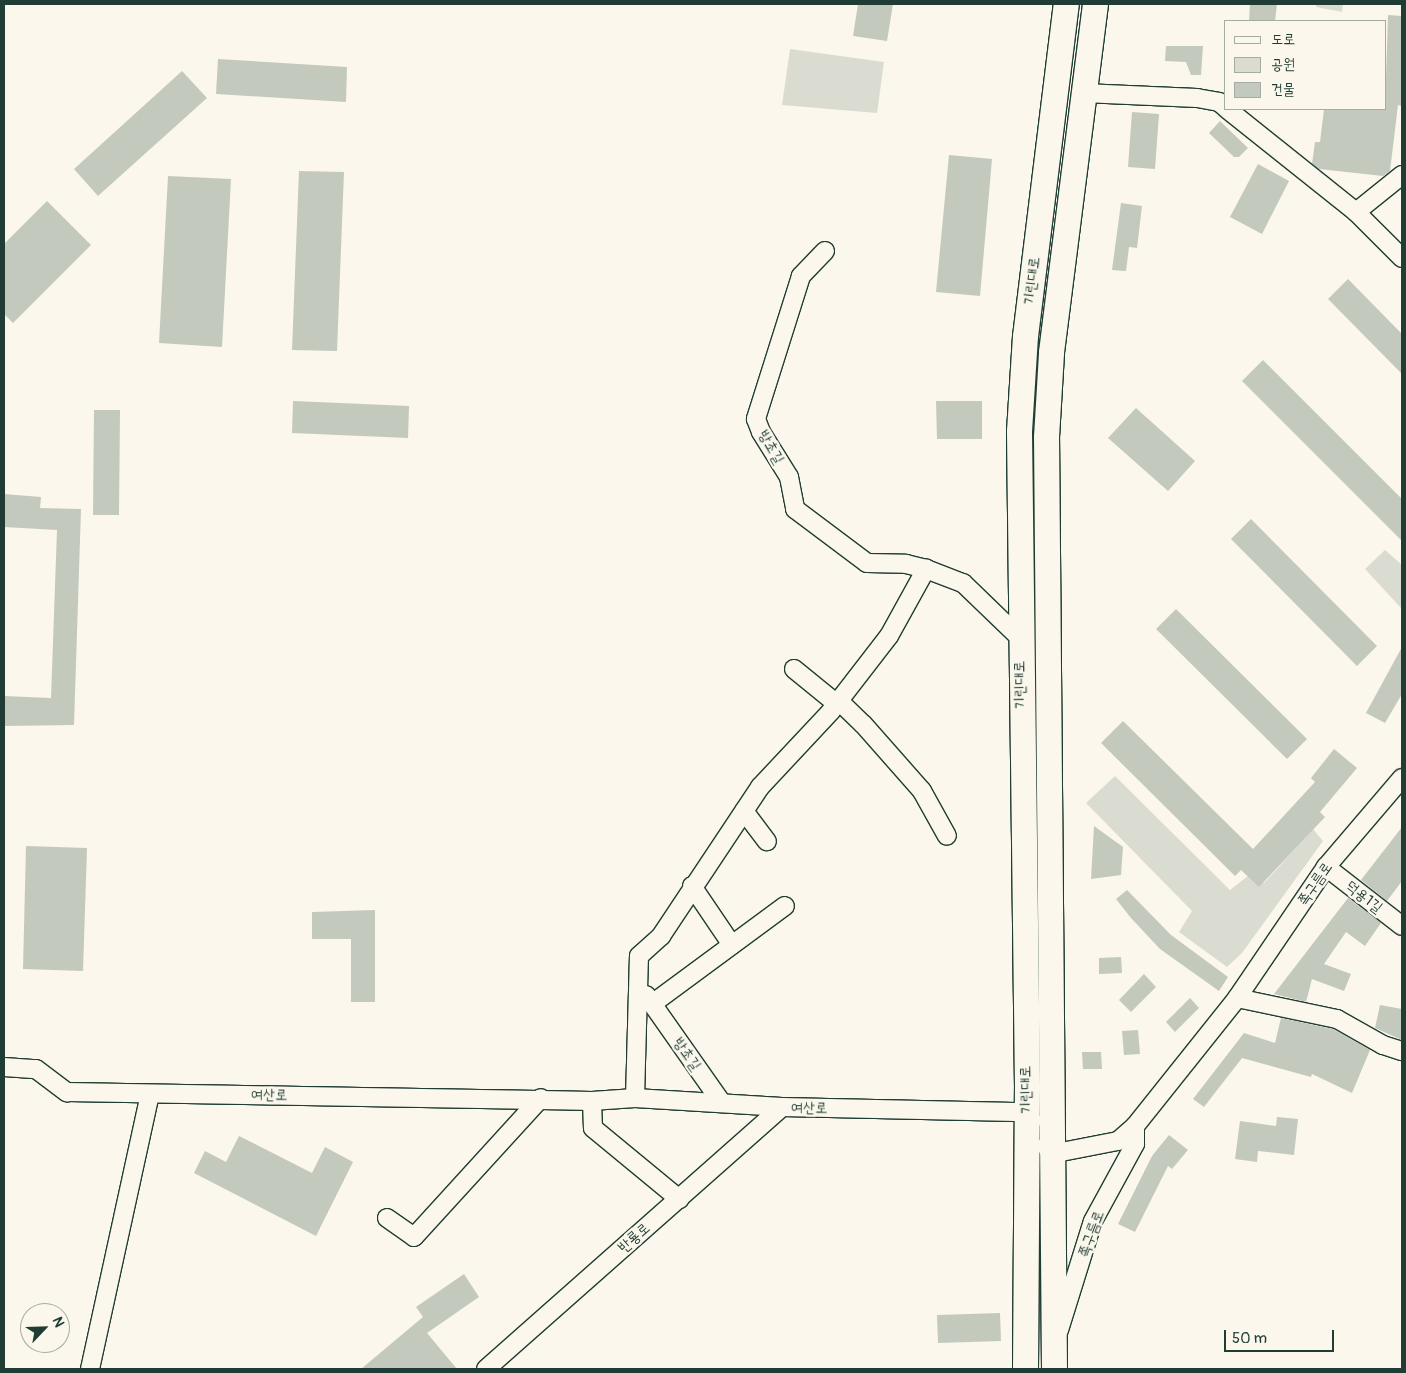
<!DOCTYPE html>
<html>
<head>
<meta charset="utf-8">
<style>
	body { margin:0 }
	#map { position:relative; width:1406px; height:1373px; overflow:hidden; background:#fbf7ec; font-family:Pangolin,"Poor Story",sans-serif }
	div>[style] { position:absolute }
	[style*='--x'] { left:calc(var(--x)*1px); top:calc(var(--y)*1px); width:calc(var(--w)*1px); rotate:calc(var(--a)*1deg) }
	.green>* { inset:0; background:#dbdcd1 }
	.building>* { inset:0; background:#c4c9be }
	.roads { filter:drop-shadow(1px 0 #1f3d34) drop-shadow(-1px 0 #1f3d34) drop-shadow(0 1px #1f3d34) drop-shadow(0 -1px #1f3d34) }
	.street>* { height:18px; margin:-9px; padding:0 9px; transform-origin:9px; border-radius:9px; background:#fbf7ec }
	.secondary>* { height:25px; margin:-12.5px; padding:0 12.5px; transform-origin:12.5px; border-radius:12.5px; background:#fbf7ec }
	span { translate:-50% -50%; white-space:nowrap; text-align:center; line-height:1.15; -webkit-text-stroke:4.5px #fbf7ec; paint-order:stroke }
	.street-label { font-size:15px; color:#1f3d34 }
	.frame { position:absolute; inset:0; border:5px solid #1f3d34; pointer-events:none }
	.legend { position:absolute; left:1224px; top:20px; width:162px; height:90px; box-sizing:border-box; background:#fbf7ec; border:1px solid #a3ada2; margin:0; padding:6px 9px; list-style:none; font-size:15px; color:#1f3d34 }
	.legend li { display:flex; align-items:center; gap:10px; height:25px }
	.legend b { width:25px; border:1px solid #a3ada2 }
	.north { position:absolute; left:20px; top:1303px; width:50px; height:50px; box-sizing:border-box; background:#fbf7ec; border:1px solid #a3ada2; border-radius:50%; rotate:66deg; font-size:14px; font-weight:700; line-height:20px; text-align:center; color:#1f3d34 }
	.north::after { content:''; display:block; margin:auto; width:18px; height:22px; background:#1f3d34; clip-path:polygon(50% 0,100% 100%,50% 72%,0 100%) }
	.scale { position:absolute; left:1224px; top:1330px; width:110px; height:22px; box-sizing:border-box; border:2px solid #1f3d34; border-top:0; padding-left:6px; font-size:15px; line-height:18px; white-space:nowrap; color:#1f3d34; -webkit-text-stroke:4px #fbf7ec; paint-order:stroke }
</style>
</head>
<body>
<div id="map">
	<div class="green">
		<i style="clip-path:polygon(1316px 4px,1343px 4px,1342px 12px,1316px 7px)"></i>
		<i style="clip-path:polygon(790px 49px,884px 62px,877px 113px,782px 105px)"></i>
		<i style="clip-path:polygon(1385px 550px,1402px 565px,1402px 609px,1365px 569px)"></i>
		<i style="clip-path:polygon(1115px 776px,1230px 890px,1253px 872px,1264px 883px,1313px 829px,1323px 841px,1242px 953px,1227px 967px,1179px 932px,1192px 911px,1086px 803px)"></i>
	</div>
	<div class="building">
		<i style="clip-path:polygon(858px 4px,893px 4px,887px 41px,853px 36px)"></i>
		<i style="clip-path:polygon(1250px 4px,1277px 4px,1275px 21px,1249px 21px)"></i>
		<i style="clip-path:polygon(1388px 15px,1402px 16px,1402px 106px,1398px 105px,1390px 171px,1383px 176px,1319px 169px,1312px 164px,1315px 142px,1320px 142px,1324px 109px,1385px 109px)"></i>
		<i style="clip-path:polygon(1166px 46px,1203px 46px,1201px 75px,1191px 75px,1186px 62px,1165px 61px)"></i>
		<i style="clip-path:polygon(218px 59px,347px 67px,346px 102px,216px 94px)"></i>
		<i style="clip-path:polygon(182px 71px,207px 98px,98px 196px,74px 169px)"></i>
		<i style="clip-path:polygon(1132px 112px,1159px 114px,1155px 169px,1128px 167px)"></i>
		<i style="clip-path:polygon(1220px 121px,1248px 148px,1239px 157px,1234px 157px,1209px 133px)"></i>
		<i style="clip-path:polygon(949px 155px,992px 159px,980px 296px,936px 292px)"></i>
		<i style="clip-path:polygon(1258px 164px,1289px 181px,1262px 234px,1230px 217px)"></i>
		<i style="clip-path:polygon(299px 171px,344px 172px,337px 351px,292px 350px)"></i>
		<i style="clip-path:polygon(168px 176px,231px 179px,222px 347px,159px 343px)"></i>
		<i style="clip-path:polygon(47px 201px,91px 245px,13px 323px,4px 314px,4px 244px)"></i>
		<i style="clip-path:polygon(1121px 203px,1142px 206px,1137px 248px,1129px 247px,1126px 271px,1112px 270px)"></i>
		<i style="clip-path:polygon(1348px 279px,1402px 334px,1402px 374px,1328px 299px)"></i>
		<i style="clip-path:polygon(1263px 360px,1402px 499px,1402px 541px,1242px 381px)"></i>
		<i style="clip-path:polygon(293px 401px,409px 406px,408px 438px,292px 433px)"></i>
		<i style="clip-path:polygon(936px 401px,982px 401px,982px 439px,937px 439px)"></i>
		<i style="clip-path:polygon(1136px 408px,1195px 461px,1168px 491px,1108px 438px)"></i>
		<i style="clip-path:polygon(94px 410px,120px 410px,119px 515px,93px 515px)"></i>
		<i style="clip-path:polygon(4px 494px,41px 497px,40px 508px,81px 509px,74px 725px,4px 726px,4px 696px,51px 698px,57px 530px,4px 527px)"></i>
		<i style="clip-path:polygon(1251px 519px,1377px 646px,1357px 666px,1231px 539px)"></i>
		<i style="clip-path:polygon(1176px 609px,1307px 739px,1287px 759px,1156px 629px)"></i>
		<i style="clip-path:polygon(1402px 647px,1402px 694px,1385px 723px,1366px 713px)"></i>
		<i style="clip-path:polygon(1123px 721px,1253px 849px,1315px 782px,1311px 778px,1334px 749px,1357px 768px,1320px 812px,1325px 817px,1259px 887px,1241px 870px,1235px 876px,1101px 743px)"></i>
		<i style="clip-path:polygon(1094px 826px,1123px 847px,1121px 875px,1091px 879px)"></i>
		<i style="clip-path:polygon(1402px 827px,1402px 881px,1387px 901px,1361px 880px)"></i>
		<i style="clip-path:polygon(26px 846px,87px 848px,83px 971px,23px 969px)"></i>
		<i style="clip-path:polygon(1127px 890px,1171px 935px,1228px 977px,1219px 991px,1160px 949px,1131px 918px,1116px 899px)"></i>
		<i style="clip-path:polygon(1348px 898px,1381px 923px,1365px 946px,1346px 932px,1324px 964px,1351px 974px,1344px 991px,1312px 979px,1306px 1002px,1274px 994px)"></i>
		<i style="clip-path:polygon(375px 910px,375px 1002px,351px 1002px,351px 939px,312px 939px,312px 912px)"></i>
		<i style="clip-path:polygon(1121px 957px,1122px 973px,1099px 974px,1099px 958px)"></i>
		<i style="clip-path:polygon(1144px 974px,1156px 987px,1131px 1012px,1119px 1000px)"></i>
		<i style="clip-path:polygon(1190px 998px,1199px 1008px,1175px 1032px,1166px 1022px)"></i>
		<i style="clip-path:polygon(1380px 1005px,1402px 1009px,1402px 1040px,1375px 1028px)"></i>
		<i style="clip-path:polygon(1281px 1018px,1333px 1029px,1370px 1050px,1352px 1093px,1312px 1074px,1311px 1077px,1242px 1058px,1204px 1107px,1193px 1099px,1244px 1033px,1275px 1043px)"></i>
		<i style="clip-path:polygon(1138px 1030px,1140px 1054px,1124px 1055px,1122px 1031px)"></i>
		<i style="clip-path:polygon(1082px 1052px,1101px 1052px,1102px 1069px,1083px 1069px)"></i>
		<i style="clip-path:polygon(1277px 1117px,1298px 1119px,1294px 1155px,1258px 1151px,1257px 1162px,1235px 1159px,1240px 1121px,1276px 1126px)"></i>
		<i style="clip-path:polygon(1169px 1135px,1188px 1150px,1172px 1169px,1168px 1166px,1135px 1232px,1118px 1224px,1152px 1156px)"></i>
		<i style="clip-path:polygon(239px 1136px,312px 1173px,325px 1147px,353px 1162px,316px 1236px,194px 1173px,205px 1151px,226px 1162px)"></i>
		<i style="clip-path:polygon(464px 1274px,479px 1297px,427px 1333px,457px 1369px,361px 1369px,423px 1317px,416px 1307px)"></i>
		<i style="clip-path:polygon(1000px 1313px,1001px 1341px,938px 1343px,937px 1315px)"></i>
	</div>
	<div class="roads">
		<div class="street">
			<i style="--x:1083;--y:93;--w:114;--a:2.5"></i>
			<i style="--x:1197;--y:98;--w:22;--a:10"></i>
			<i style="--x:1219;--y:102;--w:8;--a:40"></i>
			<i style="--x:1227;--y:109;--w:165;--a:38.6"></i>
			<i style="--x:1356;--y:212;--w:65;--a:45"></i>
			<i style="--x:1356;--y:212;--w:59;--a:-38.8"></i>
			<i style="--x:825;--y:251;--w:35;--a:134"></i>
			<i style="--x:801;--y:276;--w:150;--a:107.5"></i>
			<i style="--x:756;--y:419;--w:14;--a:69"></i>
			<i style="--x:761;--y:432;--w:53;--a:58.1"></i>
			<i style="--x:789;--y:477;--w:33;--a:79"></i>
			<i style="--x:795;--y:509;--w:90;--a:36.9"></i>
			<i style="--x:867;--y:563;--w:39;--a:1"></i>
			<i style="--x:906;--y:564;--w:21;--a:14"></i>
			<i style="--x:794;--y:669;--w:55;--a:39.1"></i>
			<i style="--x:839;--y:701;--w:33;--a:44"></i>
			<i style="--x:863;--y:724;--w:89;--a:48.6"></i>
			<i style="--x:922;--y:791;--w:51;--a:60.9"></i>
			<i style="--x:744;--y:811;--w:38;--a:53"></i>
			<i style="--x:1326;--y:867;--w:96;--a:37.8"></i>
			<i style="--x:692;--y:886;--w:71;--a:55.9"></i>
			<i style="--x:646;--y:995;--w:132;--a:54.9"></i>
			<i style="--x:1237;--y:998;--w:102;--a:11.9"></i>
			<i style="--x:1337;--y:1019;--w:53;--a:29.5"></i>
			<i style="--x:1383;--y:1045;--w:20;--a:18"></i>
			<i style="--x:652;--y:1004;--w:165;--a:-36.4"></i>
			<i style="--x:4;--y:1067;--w:32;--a:4"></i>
			<i style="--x:36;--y:1069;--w:39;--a:37"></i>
			<i style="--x:67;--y:1092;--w:525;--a:0.98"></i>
			<i style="--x:592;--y:1101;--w:43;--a:-4"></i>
			<i style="--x:635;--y:1098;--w:147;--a:3.5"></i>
			<i style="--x:782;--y:1107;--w:245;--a:1.2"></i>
			<i style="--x:1027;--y:1112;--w:10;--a:61"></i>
			<i style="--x:635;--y:1098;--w:142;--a:-88.4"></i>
			<i style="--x:639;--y:956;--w:30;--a:-42"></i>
			<i style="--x:661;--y:936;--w:179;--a:-56.4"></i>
			<i style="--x:760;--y:787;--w:104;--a:-46.9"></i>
			<i style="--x:831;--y:711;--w:95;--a:-52.3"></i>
			<i style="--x:889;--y:636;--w:77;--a:-61.1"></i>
			<i style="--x:926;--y:569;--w:40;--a:21"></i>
			<i style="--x:963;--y:583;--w:79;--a:44"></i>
			<i style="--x:592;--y:1101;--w:27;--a:88"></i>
			<i style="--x:593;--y:1128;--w:112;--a:39.5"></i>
			<i style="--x:1046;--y:1146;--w:9;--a:58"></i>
			<i style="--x:1051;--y:1154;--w:68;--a:-11"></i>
			<i style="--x:1118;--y:1141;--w:23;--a:-41"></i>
			<i style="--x:1135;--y:1126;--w:164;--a:-51.4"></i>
			<i style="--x:1237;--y:998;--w:158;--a:-55.8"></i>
			<i style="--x:1326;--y:867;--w:117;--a:-49.5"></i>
			<i style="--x:387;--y:1218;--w:33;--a:35"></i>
			<i style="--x:414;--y:1237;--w:188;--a:-47.6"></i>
			<i style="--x:1059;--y:1330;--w:114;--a:-72.7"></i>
			<i style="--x:1093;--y:1221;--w:88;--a:-61.4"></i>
			<i style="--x:1135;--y:1144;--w:18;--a:-90"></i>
			<i style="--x:90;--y:1369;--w:281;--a:-77.7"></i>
			<i style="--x:486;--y:1369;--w:395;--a:-41.5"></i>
		</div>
		<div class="secondary">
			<i style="--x:1025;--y:1369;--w:282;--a:-89.6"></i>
			<i style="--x:1027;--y:1087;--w:656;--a:-90.7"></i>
			<i style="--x:1019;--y:431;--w:95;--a:-86.4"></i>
			<i style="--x:1025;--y:336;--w:335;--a:-83"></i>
			<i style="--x:1054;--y:1369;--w:932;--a:-90.49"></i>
			<i style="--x:1046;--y:437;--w:85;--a:-86.6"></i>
			<i style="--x:1051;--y:352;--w:351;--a:-82.8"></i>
		</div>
	</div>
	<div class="street-label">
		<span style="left:1032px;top:281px;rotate:-83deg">기린대로</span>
		<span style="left:771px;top:447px;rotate:60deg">방초길</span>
		<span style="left:1020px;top:685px;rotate:-91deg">기린대로</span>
		<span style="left:1315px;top:884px;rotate:-55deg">쪽구름로</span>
		<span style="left:1364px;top:897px;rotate:38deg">덕용1길</span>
		<span style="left:687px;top:1054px;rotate:55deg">방초길</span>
		<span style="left:1026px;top:1090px;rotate:-91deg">기린대로</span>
		<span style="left:269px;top:1095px;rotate:1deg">여산로</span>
		<span style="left:809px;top:1108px;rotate:1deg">여산로</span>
		<span style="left:1091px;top:1234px;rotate:-69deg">쪽구름로</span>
		<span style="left:634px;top:1238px;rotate:-41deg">반룡로</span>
	</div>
	<div class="frame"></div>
	<ul class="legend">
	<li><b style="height:6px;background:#fbf7ec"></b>도로</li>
	<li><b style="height:14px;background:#dbdcd1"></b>공원</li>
	<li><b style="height:14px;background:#c4c9be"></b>건물</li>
	</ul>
	<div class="north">N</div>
	<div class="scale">50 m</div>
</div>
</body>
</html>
